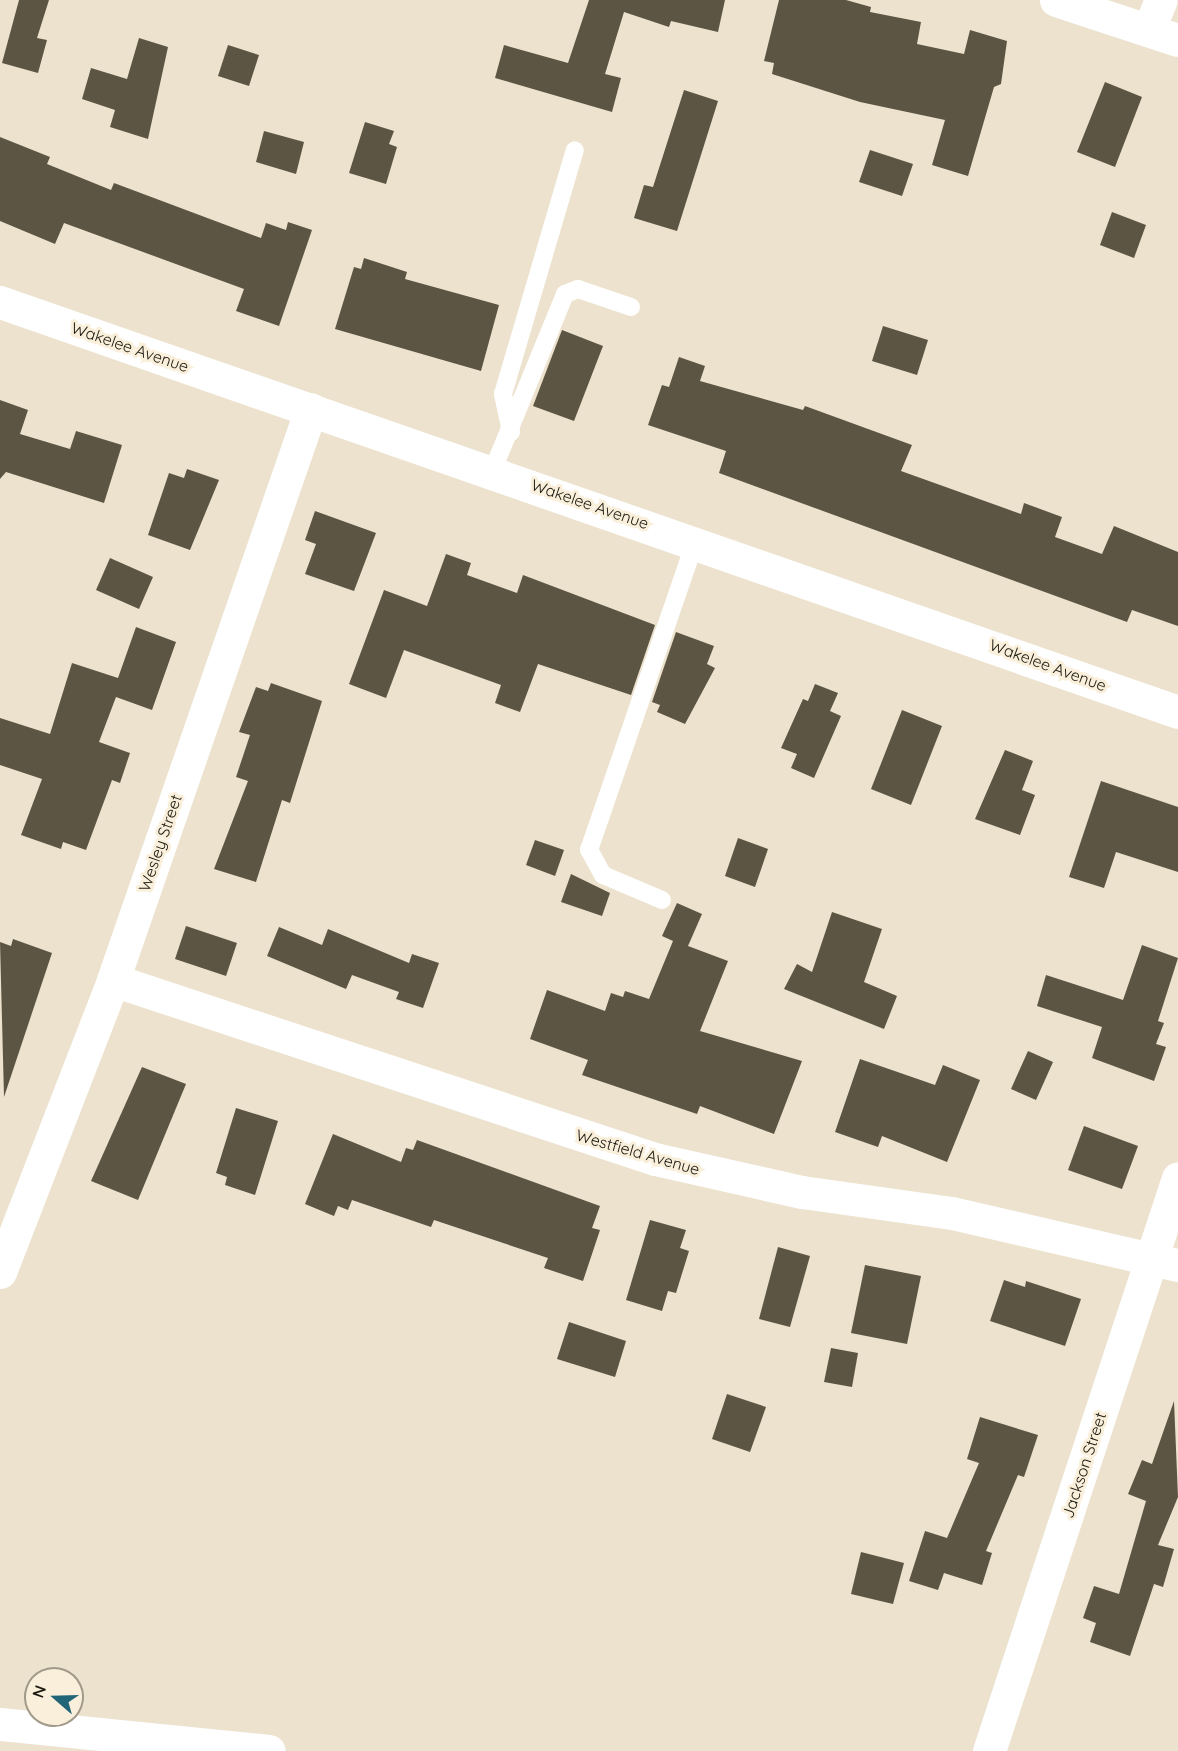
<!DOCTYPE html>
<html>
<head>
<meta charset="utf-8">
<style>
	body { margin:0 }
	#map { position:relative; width:1178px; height:1751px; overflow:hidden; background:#ece2cd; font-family:Quicksand,sans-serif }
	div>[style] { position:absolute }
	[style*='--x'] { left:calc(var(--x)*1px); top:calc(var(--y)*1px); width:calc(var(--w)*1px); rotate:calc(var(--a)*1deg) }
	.building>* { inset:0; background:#5d5543 }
	.service>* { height:18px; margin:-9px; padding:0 9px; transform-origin:9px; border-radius:9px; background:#fff }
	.minor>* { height:33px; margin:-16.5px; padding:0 16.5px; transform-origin:16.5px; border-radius:16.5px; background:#fff }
	.secondary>* { height:33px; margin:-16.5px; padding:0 16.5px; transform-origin:16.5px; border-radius:16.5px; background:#fff }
	.motorway>* { height:33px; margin:-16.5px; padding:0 16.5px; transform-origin:16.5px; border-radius:16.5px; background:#fff }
	span { translate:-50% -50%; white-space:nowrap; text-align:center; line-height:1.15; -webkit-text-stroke:6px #f9efda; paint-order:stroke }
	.street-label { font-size:16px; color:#1c1911 }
	.north { position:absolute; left:24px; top:1667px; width:60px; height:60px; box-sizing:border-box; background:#f9efda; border:2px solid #a1998a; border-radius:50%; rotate:290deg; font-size:16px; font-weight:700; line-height:24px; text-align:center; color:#1c1911 }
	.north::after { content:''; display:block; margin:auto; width:21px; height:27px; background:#226578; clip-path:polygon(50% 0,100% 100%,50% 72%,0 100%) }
</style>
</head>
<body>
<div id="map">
	<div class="building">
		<i style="clip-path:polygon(19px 0,49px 0,37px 38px,47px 40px,38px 73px,2px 63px)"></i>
		<i style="clip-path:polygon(589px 0,725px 0,718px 32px,671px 21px,669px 27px,624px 12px,605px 74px,621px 78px,612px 112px,495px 78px,504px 45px,568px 63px)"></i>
		<i style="clip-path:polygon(779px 0,846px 0,871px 7px,870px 12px,921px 22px,917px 44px,964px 54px,970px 30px,1007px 41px,1001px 84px,994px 87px,968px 176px,932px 165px,945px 120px,860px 102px,772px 74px,774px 63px,764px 61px)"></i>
		<i style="clip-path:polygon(139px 38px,168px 47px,148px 139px,110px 127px,115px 110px,82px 99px,91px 68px,127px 79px)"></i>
		<i style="clip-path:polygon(228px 45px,259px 55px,249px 86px,218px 76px)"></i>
		<i style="clip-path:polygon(1105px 82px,1142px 97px,1115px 167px,1077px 152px)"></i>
		<i style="clip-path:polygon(684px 90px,718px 101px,677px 231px,634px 218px,644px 185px,653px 187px)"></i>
		<i style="clip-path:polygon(365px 122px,394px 131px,389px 144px,397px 147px,386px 184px,349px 173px)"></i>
		<i style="clip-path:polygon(264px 131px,304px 142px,296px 174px,256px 162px)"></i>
		<i style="clip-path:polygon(0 137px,50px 157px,47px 164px,111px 190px,114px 183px,261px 238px,266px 223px,286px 230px,288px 222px,312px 230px,279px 326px,236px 311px,244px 289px,64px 223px,55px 244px,0 221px)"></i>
		<i style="clip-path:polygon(870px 150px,913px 164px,902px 196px,859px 182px)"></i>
		<i style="clip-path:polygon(1112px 212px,1146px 225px,1134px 258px,1100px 245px)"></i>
		<i style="clip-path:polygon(364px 258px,407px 272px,405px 279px,499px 305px,481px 371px,335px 329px,354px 267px,361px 269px)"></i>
		<i style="clip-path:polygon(883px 326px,928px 340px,917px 375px,872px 361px)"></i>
		<i style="clip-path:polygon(562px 330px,603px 346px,574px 421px,533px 406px)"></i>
		<i style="clip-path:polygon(679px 357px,705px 366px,700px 381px,803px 410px,805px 406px,912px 445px,901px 471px,1021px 514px,1024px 503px,1062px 517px,1055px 537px,1102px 554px,1114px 526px,1178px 552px,1178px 626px,1132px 610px,1127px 622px,719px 473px,726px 451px,648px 425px,662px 385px,669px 387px)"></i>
		<i style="clip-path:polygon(0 400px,28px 410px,20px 434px,70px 449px,76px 431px,122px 445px,104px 503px,6px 472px,0 479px)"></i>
		<i style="clip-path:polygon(187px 469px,219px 480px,190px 550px,148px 535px,169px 473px,184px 478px)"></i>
		<i style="clip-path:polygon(315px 511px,376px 533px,354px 591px,305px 574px,316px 544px,305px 540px)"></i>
		<i style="clip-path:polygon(446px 554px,471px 563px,467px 575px,517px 593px,523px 575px,655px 625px,631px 695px,538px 664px,520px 712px,495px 703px,501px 685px,404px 650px,386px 698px,349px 684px,384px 590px,427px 606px)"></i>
		<i style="clip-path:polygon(110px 558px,153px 577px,139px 609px,96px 590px)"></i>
		<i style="clip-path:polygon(136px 627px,176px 642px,152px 710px,116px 697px,99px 742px,130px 753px,120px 783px,112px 780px,86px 850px,63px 842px,61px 849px,21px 835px,42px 779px,0 765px,0 718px,50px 734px,72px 663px,118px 678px)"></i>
		<i style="clip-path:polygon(676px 632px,714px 646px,707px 664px,715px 668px,685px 724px,657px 712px,660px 705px,652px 702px)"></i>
		<i style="clip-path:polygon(271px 683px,322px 701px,290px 803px,282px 800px,256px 882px,214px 869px,248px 781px,236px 777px,250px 735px,239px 732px,256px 687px,268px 691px)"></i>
		<i style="clip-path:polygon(815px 684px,838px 693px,830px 711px,841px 716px,814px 778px,791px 768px,797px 754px,781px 748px,803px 699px,808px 701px)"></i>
		<i style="clip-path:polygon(902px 710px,942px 726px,911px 805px,871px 789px)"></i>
		<i style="clip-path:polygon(1005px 750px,1033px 761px,1022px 790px,1035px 795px,1020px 835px,975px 819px)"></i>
		<i style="clip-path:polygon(1101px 781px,1178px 807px,1178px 872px,1116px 852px,1104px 888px,1069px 877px)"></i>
		<i style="clip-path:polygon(738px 838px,768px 849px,755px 887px,725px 876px)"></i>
		<i style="clip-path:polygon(535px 840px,564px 850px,555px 876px,526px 865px)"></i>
		<i style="clip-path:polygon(571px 874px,610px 893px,602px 916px,561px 902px)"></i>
		<i style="clip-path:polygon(677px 903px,702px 914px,688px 946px,728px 961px,700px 1031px,802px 1061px,774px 1134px,700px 1106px,697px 1114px,582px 1075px,588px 1060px,530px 1039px,547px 990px,605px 1011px,611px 993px,623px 997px,625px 991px,649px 999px,673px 941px,662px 936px)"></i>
		<i style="clip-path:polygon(832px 912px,882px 929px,864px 982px,897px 996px,884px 1029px,784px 989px,797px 964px,812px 972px)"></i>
		<i style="clip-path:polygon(186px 926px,237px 943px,226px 976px,175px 959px)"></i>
		<i style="clip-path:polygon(279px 927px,322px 945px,328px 929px,409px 963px,412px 954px,439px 963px,423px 1008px,396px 999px,399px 992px,352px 975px,346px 989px,267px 956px)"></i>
		<i style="clip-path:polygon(13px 939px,52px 953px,4px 1097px,0 942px,11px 946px)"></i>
		<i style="clip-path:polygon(1142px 945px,1178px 958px,1158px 1021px,1164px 1023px,1156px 1044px,1166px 1047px,1154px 1081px,1092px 1058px,1102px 1027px,1037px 1006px,1046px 975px,1123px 1000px)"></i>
		<i style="clip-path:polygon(1028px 1051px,1053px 1062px,1036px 1100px,1011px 1089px)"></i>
		<i style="clip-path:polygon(860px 1059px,935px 1085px,943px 1065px,980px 1080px,947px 1162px,882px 1136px,878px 1147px,835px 1132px)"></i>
		<i style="clip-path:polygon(142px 1067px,186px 1084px,138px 1200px,91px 1181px)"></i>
		<i style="clip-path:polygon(236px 1108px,278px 1121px,255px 1195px,225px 1185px,227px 1177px,216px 1173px)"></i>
		<i style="clip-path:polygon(1084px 1126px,1138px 1146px,1122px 1189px,1068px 1170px)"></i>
		<i style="clip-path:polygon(333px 1134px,401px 1162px,406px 1148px,413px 1150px,417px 1140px,600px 1206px,592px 1228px,600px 1230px,583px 1281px,544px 1268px,548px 1258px,434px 1220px,431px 1227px,352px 1200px,348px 1210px,338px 1206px,334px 1216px,305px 1204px)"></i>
		<i style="clip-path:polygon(650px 1220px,686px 1230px,680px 1248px,689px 1251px,676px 1293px,668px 1291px,662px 1311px,626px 1300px)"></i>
		<i style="clip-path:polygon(778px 1247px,810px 1256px,790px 1327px,759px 1319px)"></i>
		<i style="clip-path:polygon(865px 1265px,921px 1276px,907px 1344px,851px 1333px)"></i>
		<i style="clip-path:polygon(1004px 1280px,1025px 1287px,1026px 1281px,1081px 1299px,1065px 1346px,990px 1321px)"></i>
		<i style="clip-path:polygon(569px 1322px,626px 1341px,615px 1377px,557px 1359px)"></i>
		<i style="clip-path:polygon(831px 1348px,858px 1353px,852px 1387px,824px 1382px)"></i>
		<i style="clip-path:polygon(727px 1394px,766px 1407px,750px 1452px,712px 1439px)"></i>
		<i style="clip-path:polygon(1174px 1401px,1178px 1497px,1158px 1545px,1174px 1549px,1163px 1587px,1154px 1584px,1130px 1656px,1090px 1642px,1096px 1623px,1083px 1618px,1094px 1586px,1119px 1594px,1146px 1501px,1128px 1494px,1142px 1460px,1152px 1464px)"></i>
		<i style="clip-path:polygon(980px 1417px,1038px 1435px,1024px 1477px,1018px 1475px,986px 1551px,992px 1553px,982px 1585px,944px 1573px,938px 1590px,909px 1581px,925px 1531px,947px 1538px,979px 1463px,967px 1459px)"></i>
		<i style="clip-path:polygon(861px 1552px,904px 1563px,893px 1604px,851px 1594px)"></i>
	</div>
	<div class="service">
		<i style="--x:511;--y:432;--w:39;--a:-102"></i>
		<i style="--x:503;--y:394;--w:254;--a:-73.6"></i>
		<i style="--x:492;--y:472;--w:192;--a:-67.7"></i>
		<i style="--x:565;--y:294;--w:14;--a:-21"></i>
		<i style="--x:578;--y:289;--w:56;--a:18.8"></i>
		<i style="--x:662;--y:900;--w:64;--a:-157"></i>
		<i style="--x:603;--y:875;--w:29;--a:-119"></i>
		<i style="--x:589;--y:850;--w:328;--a:-71"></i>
	</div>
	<div class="minor">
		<i style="--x:1056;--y:0;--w:128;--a:18.2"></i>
		<i style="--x:1149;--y:29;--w:31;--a:-68"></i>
		<i style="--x:113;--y:980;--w:571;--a:18.28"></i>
		<i style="--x:655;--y:1159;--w:151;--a:12.7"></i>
		<i style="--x:802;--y:1192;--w:151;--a:8"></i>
		<i style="--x:952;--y:1213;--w:232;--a:13"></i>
		<i style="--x:0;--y:1272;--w:313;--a:-68.8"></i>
		<i style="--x:113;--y:980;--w:604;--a:-70.88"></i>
		<i style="--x:989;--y:1751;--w:603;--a:-71.75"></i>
	</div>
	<div class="secondary">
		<i style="--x:0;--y:302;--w:1247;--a:19.19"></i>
	</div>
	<div class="motorway">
		<i style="--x:0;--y:1724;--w:270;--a:5.7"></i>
	</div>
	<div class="street-label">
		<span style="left:130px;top:347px;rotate:19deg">Wakelee Avenue</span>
		<span style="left:590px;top:504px;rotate:19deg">Wakelee Avenue</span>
		<span style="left:1048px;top:665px;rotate:20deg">Wakelee Avenue</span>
		<span style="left:160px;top:843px;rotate:-71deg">Wesley Street</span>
		<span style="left:638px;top:1152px;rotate:16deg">Westfield Avenue</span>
		<span style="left:1084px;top:1465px;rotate:-72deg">Jackson Street</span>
	</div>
	<div class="north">N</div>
</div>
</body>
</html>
